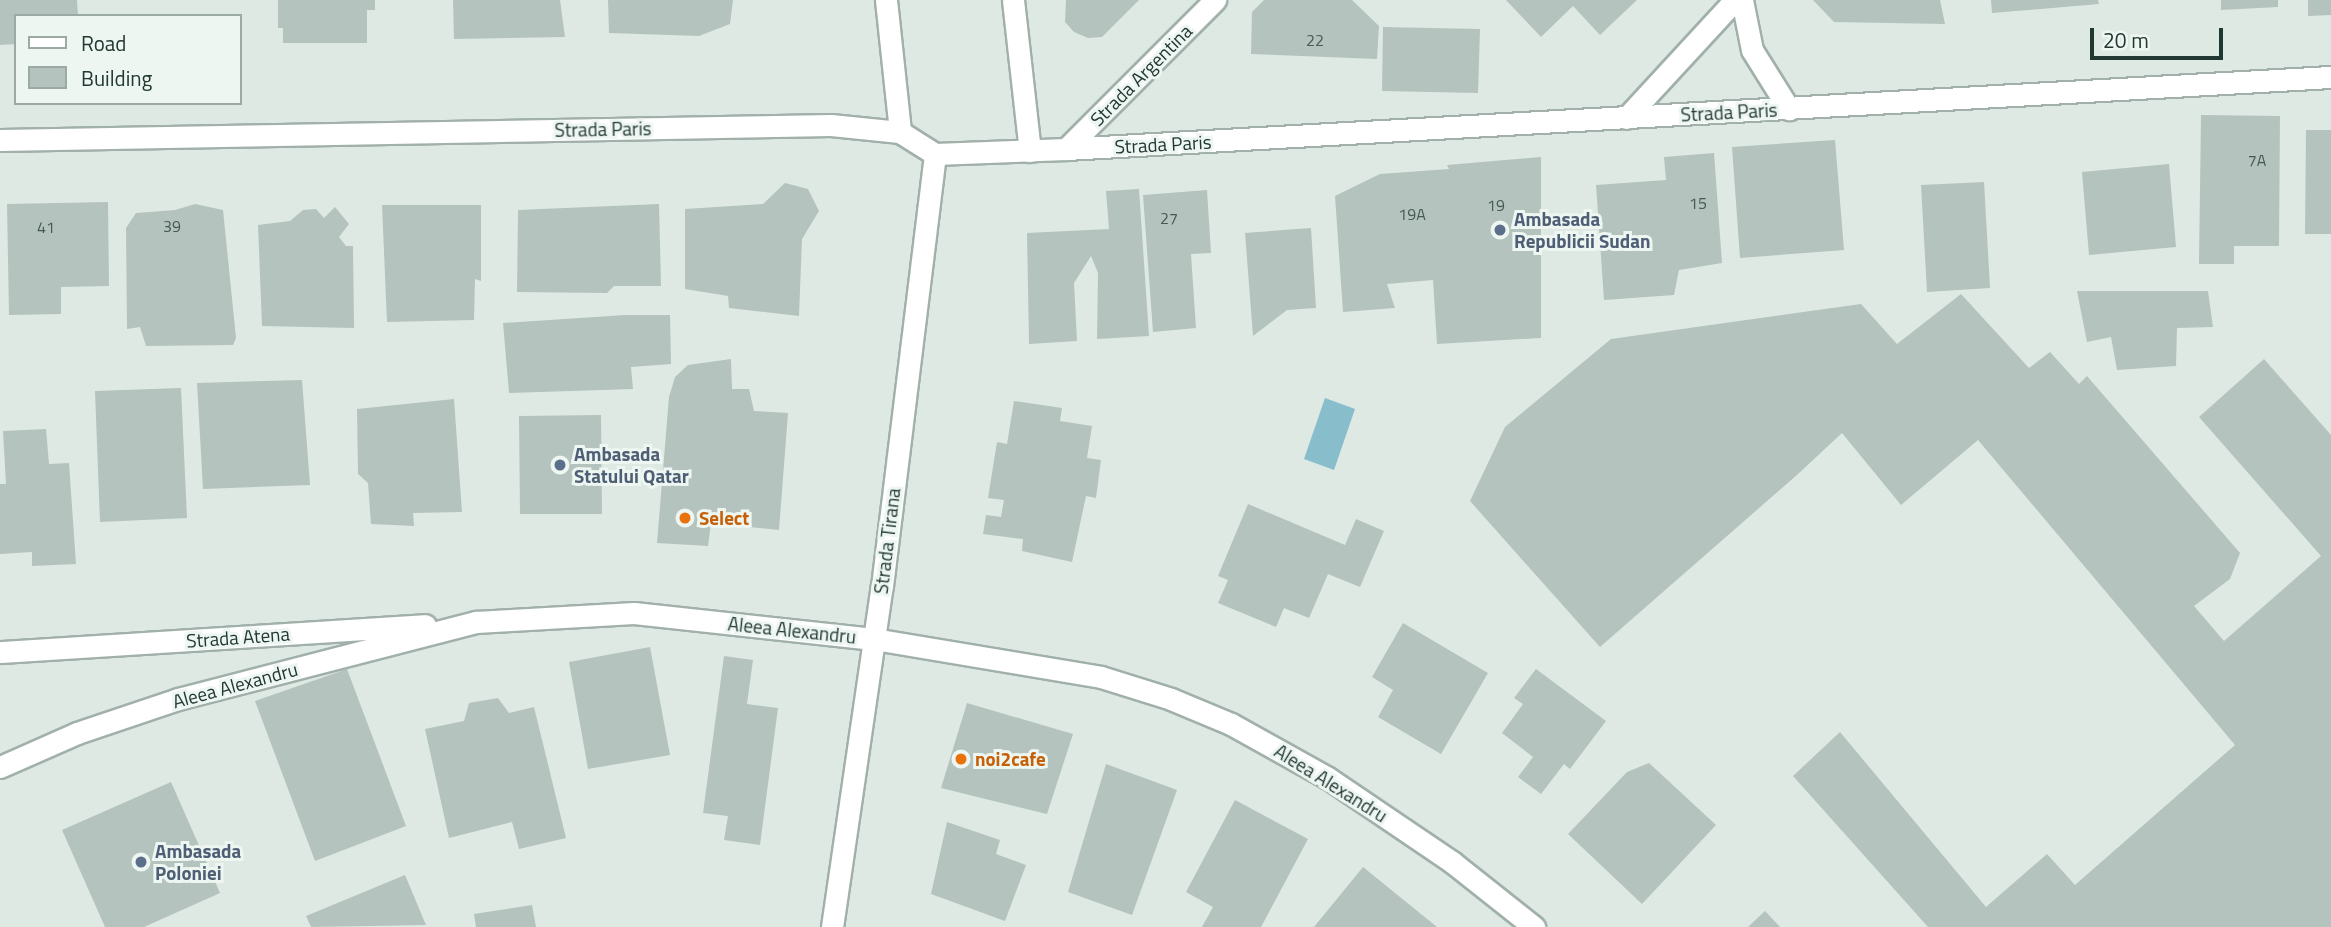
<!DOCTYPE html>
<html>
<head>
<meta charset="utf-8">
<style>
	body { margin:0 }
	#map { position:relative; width:2331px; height:927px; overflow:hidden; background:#dee9e4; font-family:"Titillium Web",sans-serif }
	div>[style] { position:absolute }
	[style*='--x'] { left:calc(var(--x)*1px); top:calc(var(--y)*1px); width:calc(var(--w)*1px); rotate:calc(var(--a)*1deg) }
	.water>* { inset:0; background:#88bdcb }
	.building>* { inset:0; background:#b4c3bd }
	.roads { filter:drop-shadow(2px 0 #a1b0ab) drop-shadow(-2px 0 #a1b0ab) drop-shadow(0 2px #a1b0ab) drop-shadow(0 -2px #a1b0ab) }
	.street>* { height:21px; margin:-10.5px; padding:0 10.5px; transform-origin:10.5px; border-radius:10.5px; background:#fff }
	.dots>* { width:19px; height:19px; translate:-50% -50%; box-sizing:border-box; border:4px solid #eef6f2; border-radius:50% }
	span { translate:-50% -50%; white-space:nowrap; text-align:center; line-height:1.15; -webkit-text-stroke:6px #eef6f2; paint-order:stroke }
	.number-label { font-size:16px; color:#455a55 }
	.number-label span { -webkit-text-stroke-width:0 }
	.street-label { font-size:19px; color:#203732 }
	.service-label { font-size:19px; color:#4e5e75; font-weight:700 }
	.left { translate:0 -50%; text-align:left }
	.food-label { font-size:19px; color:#c56008; font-weight:700 }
	.legend { position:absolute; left:14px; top:14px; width:228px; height:91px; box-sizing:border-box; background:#eef6f2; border:2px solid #9caaa5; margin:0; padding:9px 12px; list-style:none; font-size:21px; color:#203732 }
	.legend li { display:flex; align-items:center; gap:14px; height:35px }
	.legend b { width:35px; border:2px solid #9caaa5 }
	.scale { position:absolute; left:2090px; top:28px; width:133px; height:32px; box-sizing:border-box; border:4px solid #203732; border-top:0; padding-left:9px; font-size:21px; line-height:24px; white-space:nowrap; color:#203732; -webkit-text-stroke:5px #eef6f2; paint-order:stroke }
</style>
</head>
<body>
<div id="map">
	<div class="water">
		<i style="clip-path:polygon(1325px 398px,1355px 409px,1334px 470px,1304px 459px)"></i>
	</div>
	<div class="building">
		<i style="clip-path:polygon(0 0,77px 0,78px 16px,16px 16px,16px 44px,0 45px)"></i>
		<i style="clip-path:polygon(278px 0,375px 0,375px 10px,367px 10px,367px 43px,283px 43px,283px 28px,278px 28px)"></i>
		<i style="clip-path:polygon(453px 0,560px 0,565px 37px,454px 39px)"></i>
		<i style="clip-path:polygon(608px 0,733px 0,730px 24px,699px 36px,609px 33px)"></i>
		<i style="clip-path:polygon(1066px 0,1139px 0,1102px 37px,1088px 38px,1074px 32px,1065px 22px)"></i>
		<i style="clip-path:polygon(1264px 0,1352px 0,1379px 26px,1377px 59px,1251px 54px,1252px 12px)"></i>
		<i style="clip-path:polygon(1506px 0,1637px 0,1600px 35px,1573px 6px,1541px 37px)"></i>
		<i style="clip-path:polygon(1813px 0,1940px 0,1945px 24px,1834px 22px)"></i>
		<i style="clip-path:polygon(1991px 0,2098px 0,2099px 4px,1992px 13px)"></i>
		<i style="clip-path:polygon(2221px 0,2278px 0,2278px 7px,2221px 10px)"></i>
		<i style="clip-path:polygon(2308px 0,2331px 0,2331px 15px,2308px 16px)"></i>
		<i style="clip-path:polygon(1383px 27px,1480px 29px,1478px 93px,1382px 91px)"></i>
		<i style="clip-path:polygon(2201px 115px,2280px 116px,2279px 246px,2234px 246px,2234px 264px,2199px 264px)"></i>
		<i style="clip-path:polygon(2306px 130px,2331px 130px,2331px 234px,2305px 234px)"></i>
		<i style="clip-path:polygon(1835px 140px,1844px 250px,1740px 258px,1732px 147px)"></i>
		<i style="clip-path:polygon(1714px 153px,1722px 263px,1679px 270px,1674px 295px,1604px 300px,1596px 185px,1666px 180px,1664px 157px)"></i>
		<i style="clip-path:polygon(1541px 157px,1541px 338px,1437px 344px,1433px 280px,1387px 284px,1395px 308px,1343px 312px,1335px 196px,1380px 174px,1449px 169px,1447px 165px)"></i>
		<i style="clip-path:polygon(2169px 164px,2176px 247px,2089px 255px,2082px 172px)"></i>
		<i style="clip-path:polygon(1984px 182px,1990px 288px,1927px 292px,1921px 185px)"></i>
		<i style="clip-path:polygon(785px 183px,808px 189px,819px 211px,802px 239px,799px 316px,729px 308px,728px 296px,685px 289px,685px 209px,763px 204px)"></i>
		<i style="clip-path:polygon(1139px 189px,1149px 336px,1097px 339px,1098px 273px,1091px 256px,1074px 283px,1077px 341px,1029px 344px,1027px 233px,1109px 229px,1106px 191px)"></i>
		<i style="clip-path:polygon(1207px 190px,1211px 253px,1191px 254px,1196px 328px,1153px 332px,1143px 195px)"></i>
		<i style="clip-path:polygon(108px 202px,109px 286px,61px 287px,61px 314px,9px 315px,7px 204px)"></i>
		<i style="clip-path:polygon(195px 204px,223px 210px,236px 338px,233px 345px,146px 346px,140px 327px,127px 329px,126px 228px,136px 213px,175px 210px)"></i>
		<i style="clip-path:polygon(659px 204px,661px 286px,614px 286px,607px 293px,517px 292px,518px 210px)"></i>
		<i style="clip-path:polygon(382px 205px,481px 205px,481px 281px,475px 279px,474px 320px,387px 322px)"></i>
		<i style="clip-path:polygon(335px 207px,349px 224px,339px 237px,346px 246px,353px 246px,354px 328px,262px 326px,258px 225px,290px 221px,303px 210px,316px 209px,324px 218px)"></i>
		<i style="clip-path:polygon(1311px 228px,1316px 308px,1287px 310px,1253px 336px,1245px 233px)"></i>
		<i style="clip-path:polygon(2077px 291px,2208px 291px,2213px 327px,2177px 328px,2176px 366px,2117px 370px,2111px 337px,2087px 342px)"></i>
		<i style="clip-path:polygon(1961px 294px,2029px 368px,2050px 352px,2079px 384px,2087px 376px,2240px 553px,2230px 579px,2194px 606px,2224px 641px,2321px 556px,2199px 417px,2264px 359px,2331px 435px,2331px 927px,1928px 927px,1793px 776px,1840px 732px,1986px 907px,2047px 854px,2075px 885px,2235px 745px,1978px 440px,1901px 505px,1842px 433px,1798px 474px,1600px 647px,1470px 501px,1505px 427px,1611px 339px,1861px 304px,1897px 344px)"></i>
		<i style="clip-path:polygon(625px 315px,670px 315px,671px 364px,631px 367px,633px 389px,509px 393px,503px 323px)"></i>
		<i style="clip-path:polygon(731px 359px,732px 389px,749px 389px,754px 411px,788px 413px,779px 530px,711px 523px,708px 546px,657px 543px,669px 397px,675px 377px,688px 365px)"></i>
		<i style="clip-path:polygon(302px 380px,310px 485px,203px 489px,197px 383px)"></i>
		<i style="clip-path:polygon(181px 388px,187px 518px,100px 522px,95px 391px)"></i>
		<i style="clip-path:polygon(454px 399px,462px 512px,413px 513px,414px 526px,371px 524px,368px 483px,358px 474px,357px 409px)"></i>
		<i style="clip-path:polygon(1014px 401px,1062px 408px,1060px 421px,1092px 426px,1087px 458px,1101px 460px,1096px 498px,1086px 496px,1072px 562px,1022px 551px,1023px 539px,983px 534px,986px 515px,1001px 517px,1004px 500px,988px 498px,997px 442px,1007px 444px)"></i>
		<i style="clip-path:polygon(601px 415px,602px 514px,520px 514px,519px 416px)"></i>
		<i style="clip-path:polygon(46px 429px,49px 464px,69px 463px,76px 564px,32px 566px,32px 552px,0 554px,0 484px,6px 484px,3px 431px)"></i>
		<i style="clip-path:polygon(1248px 504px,1345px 545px,1356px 519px,1384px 531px,1360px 587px,1328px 574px,1309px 618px,1284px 608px,1276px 627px,1218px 603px,1228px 580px,1218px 576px)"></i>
		<i style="clip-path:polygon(1403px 623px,1488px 673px,1441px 754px,1378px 717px,1393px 690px,1372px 677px)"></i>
		<i style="clip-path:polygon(650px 647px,670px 755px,588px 769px,569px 662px)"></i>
		<i style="clip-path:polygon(724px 656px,753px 660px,747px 704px,778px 708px,760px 845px,724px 840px,728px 816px,703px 813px)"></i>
		<i style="clip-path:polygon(347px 669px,406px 826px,315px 861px,255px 701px)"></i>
		<i style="clip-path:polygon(1536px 669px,1606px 721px,1570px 769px,1564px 764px,1541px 794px,1518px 777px,1533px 757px,1502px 733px,1523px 704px,1514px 698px)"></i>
		<i style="clip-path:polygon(498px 698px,509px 713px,534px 707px,566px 838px,519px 849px,512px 822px,449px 838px,425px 729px,464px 721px,469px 703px)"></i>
		<i style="clip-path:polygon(967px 703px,1073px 734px,1047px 814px,941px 788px)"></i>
		<i style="clip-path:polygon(1649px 763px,1716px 825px,1642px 904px,1568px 834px,1627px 772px)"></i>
		<i style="clip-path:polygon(1106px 764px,1177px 790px,1132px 915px,1068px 892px)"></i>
		<i style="clip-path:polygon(171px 782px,220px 893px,144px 927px,105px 927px,62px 830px)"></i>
		<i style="clip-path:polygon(1235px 800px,1308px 839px,1261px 927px,1202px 927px,1213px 907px,1186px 892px)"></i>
		<i style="clip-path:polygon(947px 822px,1000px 840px,996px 854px,1026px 865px,1005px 921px,931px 894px)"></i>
		<i style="clip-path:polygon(1363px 867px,1437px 927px,1314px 927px)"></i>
		<i style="clip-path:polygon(405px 875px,426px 925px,311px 927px,306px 916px)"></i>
		<i style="clip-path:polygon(532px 905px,536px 927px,476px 927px,474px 914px)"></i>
		<i style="clip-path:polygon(1765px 911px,1780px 927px,1748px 927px)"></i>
	</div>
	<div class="roads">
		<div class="street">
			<i style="--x:886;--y:0;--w:133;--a:83.9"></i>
			<i style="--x:1013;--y:0;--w:152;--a:83.6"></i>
			<i style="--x:1742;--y:0;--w:51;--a:78.7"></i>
			<i style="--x:1752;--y:50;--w:70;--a:57.9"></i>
			<i style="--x:1626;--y:118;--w:161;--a:-47.3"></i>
			<i style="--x:0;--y:140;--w:831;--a:-1.03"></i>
			<i style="--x:831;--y:125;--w:69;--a:5.8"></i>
			<i style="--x:900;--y:132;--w:41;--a:32.2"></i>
			<i style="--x:935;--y:154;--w:131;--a:-2.2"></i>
			<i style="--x:1066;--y:149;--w:1267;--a:-3.26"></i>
			<i style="--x:1066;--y:149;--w:211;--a:-45"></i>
			<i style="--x:0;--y:652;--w:426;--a:-3.6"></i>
			<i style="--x:0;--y:767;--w:84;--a:-23.8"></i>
			<i style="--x:77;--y:733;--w:107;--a:-18.6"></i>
			<i style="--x:178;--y:699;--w:308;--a:-14.5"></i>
			<i style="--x:476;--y:622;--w:158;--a:-3.3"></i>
			<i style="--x:634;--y:613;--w:241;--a:6.2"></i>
			<i style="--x:874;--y:639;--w:230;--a:9.5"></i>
			<i style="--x:1101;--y:677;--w:73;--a:17.4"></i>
			<i style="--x:1171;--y:699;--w:65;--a:22.6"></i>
			<i style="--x:1231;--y:724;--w:111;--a:29.1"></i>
			<i style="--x:1328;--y:778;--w:150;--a:34.1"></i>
			<i style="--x:1452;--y:862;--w:105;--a:38.4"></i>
			<i style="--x:832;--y:927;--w:345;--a:-81.7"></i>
			<i style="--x:882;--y:586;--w:435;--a:-83"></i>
		</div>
	</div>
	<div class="dots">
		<i style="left:1500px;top:230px;background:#5c6f8a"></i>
		<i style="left:560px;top:465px;background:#5c6f8a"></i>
		<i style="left:685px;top:518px;background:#e8710a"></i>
		<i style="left:961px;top:759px;background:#e8710a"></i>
		<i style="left:141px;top:862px;background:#5c6f8a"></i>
	</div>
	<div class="number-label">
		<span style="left:1315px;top:40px">22</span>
		<span style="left:2257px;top:160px">7A</span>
		<span style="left:1698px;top:203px">15</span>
		<span style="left:1496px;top:205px">19</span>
		<span style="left:1412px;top:214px">19A</span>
		<span style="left:1169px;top:218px">27</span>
		<span style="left:172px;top:226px">39</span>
		<span style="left:46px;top:227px">41</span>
	</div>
	<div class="street-label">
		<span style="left:1141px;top:75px;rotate:-45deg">Strada Argentina</span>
		<span style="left:1729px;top:112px;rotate:-3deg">Strada Paris</span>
		<span style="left:603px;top:129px;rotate:-1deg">Strada Paris</span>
		<span style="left:1163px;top:144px;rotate:-3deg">Strada Paris</span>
		<span style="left:887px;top:541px;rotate:-83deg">Strada Tirana</span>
		<span style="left:792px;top:630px;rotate:6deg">Aleea Alexandru</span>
		<span style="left:238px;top:637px;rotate:-4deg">Strada Atena</span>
		<span style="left:235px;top:685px;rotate:-15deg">Aleea Alexandru</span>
		<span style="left:1331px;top:783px;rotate:32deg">Aleea Alexandru</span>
	</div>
	<div class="service-label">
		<span class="left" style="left:1514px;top:230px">Ambasada<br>Republicii Sudan</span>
		<span class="left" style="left:574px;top:465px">Ambasada<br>Statului Qatar</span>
		<span class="left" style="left:155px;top:862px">Ambasada<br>Poloniei</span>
	</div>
	<div class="food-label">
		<span class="left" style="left:699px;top:518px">Select</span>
		<span class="left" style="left:975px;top:759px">noi2cafe</span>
	</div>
	<ul class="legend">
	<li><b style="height:9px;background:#fff"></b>Road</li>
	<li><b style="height:19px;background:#b4c3bd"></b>Building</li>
	</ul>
	<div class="scale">20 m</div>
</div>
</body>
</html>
